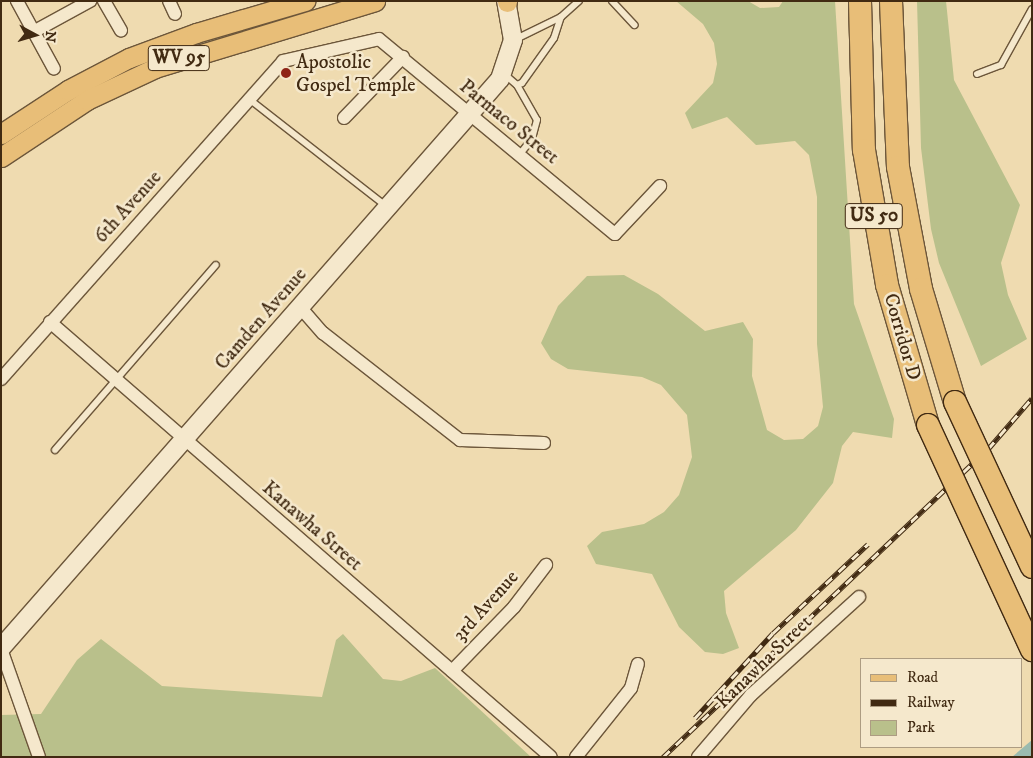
<!DOCTYPE html>
<html>
<head>
<meta charset="utf-8">
<style>
	body { margin:0 }
	#map { position:relative; width:1033px; height:758px; overflow:hidden; background:#efdbb0; font-family:"IM FELL DW Pica",serif }
	div>[style] { position:absolute }
	[style*='--x'] { left:calc(var(--x)*1px); top:calc(var(--y)*1px); width:calc(var(--w)*1px); rotate:calc(var(--a)*1deg) }
	.green>* { inset:0; background:#b9c08b }
	.water>* { inset:0; background:#9abbaf }
	.roads { filter:drop-shadow(1px 0 #6c563a) drop-shadow(-1px 0 #6c563a) drop-shadow(0 1px #6c563a) drop-shadow(0 -1px #6c563a) }
	.lane>* { height:6px; margin:-3px; padding:0 3px; transform-origin:3px; border-radius:3px; background:#f5e8cc }
	.street>* { height:12px; margin:-6px; padding:0 6px; transform-origin:6px; border-radius:6px; background:#f5e8cc }
	.secondary>* { height:18px; margin:-9px; padding:0 9px; transform-origin:9px; border-radius:9px; background:#f5e8cc }
	.primary>* { height:19px; margin:-9.5px; padding:0 9.5px; transform-origin:9.5px; border-radius:9.5px; background:#e8be78 }
	.highway>* { height:22px; margin:-11px; padding:0 11px; transform-origin:11px; border-radius:11px; background:#e8be78 }
	.rail>* { height:5px; margin-top:-2.5px; transform-origin:0; background:repeating-linear-gradient(90deg,#f5e8cc 0 9px,#412a12 0 18px); box-sizing:border-box; border-block:1px solid #412a12 }
	.bridges { filter:drop-shadow(1px 0 #412a12) drop-shadow(-1px 0 #412a12) drop-shadow(0 1px #412a12) drop-shadow(0 -1px #412a12) }
	.highway-bridge>* { height:22px; margin:-11px; padding:0 11px; transform-origin:11px; border-radius:11px; background:#e8be78 }
	.dots>* { width:14px; height:14px; translate:-50% -50%; box-sizing:border-box; border:2px solid #f5e8cc; border-radius:50% }
	span { translate:-50% -50%; white-space:nowrap; text-align:center; line-height:1.15; -webkit-text-stroke:5px #f5e8cc; paint-order:stroke }
	.shield-label span { padding:1px 4px; background:#f5e8cc; border:1px solid; border-radius:4px; -webkit-text-stroke-width:0 }
	.shield-label { font-size:19px; color:#412a12; font-weight:700 }
	.poi-label { font-size:20px; color:#412a12 }
	.left { translate:0 -50%; text-align:left }
	.street-label { font-size:20px; color:#412a12 }
	.frame { position:absolute; inset:0; border:2px solid #412a12; pointer-events:none }
	.legend { position:absolute; left:860px; top:658px; width:162px; height:90px; box-sizing:border-box; background:#f5e8cc; border:1px solid #ad9c82; margin:0; padding:6px 9px; list-style:none; font-size:15px; color:#412a12 }
	.legend li { display:flex; align-items:center; gap:10px; height:25px }
	.legend b { width:25px; border:1px solid #ad9c82 }
	.north { position:absolute; left:10px; top:10px; width:50px; height:50px; -webkit-text-stroke:4px #f5e8cc; paint-order:stroke; rotate:96deg; font-size:14px; font-weight:700; line-height:20px; text-align:center; color:#412a12 }
	.north::after { content:''; display:block; margin:auto; width:18px; height:22px; background:#412a12; clip-path:polygon(50% 0,100% 100%,50% 72%,0 100%) }
</style>
</head>
<body>
<div id="map">
	<div class="green">
		<i style="clip-path:polygon(676px 1px,748px 1px,760px 8px,779px 7px,783px 1px,835px 1px,854px 304px,894px 419px,892px 438px,853px 432px,842px 446px,833px 483px,796px 530px,724px 591px,726px 613px,739px 648px,723px 654px,705px 652px,679px 627px,652px 574px,596px 564px,587px 546px,602px 532px,644px 524px,664px 512px,679px 495px,692px 457px,687px 415px,661px 385px,642px 377px,568px 369px,551px 359px,541px 343px,558px 306px,587px 276px,624px 275px,658px 294px,705px 331px,743px 322px,753px 339px,752px 376px,767px 430px,784px 440px,803px 439px,818px 426px,823px 407px,817px 344px,817px 197px,809px 155px,795px 141px,756px 145px,727px 117px,692px 129px,685px 113px,713px 83px,717px 64px,714px 43px,703px 24px)"></i>
		<i style="clip-path:polygon(917px 1px,946px 1px,954px 80px,1020px 205px,1001px 263px,1008px 295px,1027px 339px,981px 366px,939px 263px,931px 229px,921px 148px)"></i>
		<i style="clip-path:polygon(343px 634px,383px 679px,401px 681px,435px 668px,531px 757px,1px 757px,1px 715px,41px 714px,77px 660px,101px 639px,162px 686px,322px 697px,336px 640px)"></i>
	</div>
	<div class="water">
		<i style="clip-path:polygon(1032px 740px,1032px 757px,1012px 757px)"></i>
	</div>
	<div class="roads">
		<div class="lane">
			<i style="--x:612;--y:1;--w:33;--a:47"></i>
			<i style="--x:514;--y:40;--w:52;--a:-26.1"></i>
			<i style="--x:561;--y:17;--w:24;--a:-42"></i>
			<i style="--x:503;--y:73;--w:18;--a:41"></i>
			<i style="--x:517;--y:85;--w:5;--a:-22"></i>
			<i style="--x:522;--y:83;--w:55;--a:-54.6"></i>
			<i style="--x:554;--y:38;--w:22;--a:-72"></i>
			<i style="--x:977;--y:74;--w:26;--a:-21"></i>
			<i style="--x:1001;--y:65;--w:64;--a:-61"></i>
			<i style="--x:517;--y:85;--w:40;--a:60.3"></i>
			<i style="--x:537;--y:120;--w:20;--a:105"></i>
			<i style="--x:532;--y:139;--w:21;--a:129"></i>
			<i style="--x:249;--y:99;--w:175;--a:38"></i>
			<i style="--x:55;--y:450;--w:245;--a:-49"></i>
		</div>
		<div class="street">
			<i style="--x:17;--y:1;--w:77;--a:61.4"></i>
			<i style="--x:104;--y:1;--w:34;--a:60"></i>
			<i style="--x:169;--y:1;--w:14;--a:65"></i>
			<i style="--x:35;--y:31;--w:63;--a:-28.6"></i>
			<i style="--x:344;--y:118;--w:85;--a:-46"></i>
			<i style="--x:300;--y:307;--w:35;--a:49"></i>
			<i style="--x:323;--y:333;--w:174;--a:38"></i>
			<i style="--x:460;--y:440;--w:84;--a:2"></i>
			<i style="--x:50;--y:322;--w:663;--a:40.97"></i>
			<i style="--x:1;--y:379;--w:425;--a:-48.4"></i>
			<i style="--x:283;--y:61;--w:98;--a:-12.9"></i>
			<i style="--x:379;--y:39;--w:306;--a:39.6"></i>
			<i style="--x:615;--y:234;--w:66;--a:-46.8"></i>
			<i style="--x:1;--y:649;--w:114;--a:70.6"></i>
			<i style="--x:452;--y:671;--w:89;--a:-45.9"></i>
			<i style="--x:514;--y:607;--w:53;--a:-52.7"></i>
			<i style="--x:576;--y:757;--w:88;--a:-51.4"></i>
			<i style="--x:631;--y:688;--w:25;--a:-74"></i>
			<i style="--x:698;--y:757;--w:82;--a:-49.5"></i>
			<i style="--x:751;--y:695;--w:146;--a:-42.2"></i>
		</div>
		<div class="secondary">
			<i style="--x:1;--y:648;--w:757;--a:-48.75"></i>
			<i style="--x:500;--y:79;--w:41;--a:-71.6"></i>
			<i style="--x:513;--y:40;--w:40;--a:-100"></i>
		</div>
		<div class="primary">
			<i style="--x:507;--y:2;--w:1;--a:-90"></i>
			<i style="--x:1;--y:134;--w:80;--a:-33.3"></i>
			<i style="--x:68;--y:90;--w:69;--a:-27.7"></i>
			<i style="--x:129;--y:58;--w:72;--a:-20.5"></i>
			<i style="--x:196;--y:33;--w:114;--a:-16.4"></i>
			<i style="--x:1;--y:157;--w:103;--a:-33.5"></i>
			<i style="--x:87;--y:100;--w:75;--a:-25.2"></i>
			<i style="--x:155;--y:68;--w:230;--a:-16.9"></i>
		</div>
		<div class="highway">
			<i style="--x:860;--y:1;--w:149;--a:88.5"></i>
			<i style="--x:864;--y:150;--w:137;--a:80.3"></i>
			<i style="--x:887;--y:285;--w:146;--a:73.7"></i>
			<i style="--x:891;--y:1;--w:166;--a:87.6"></i>
			<i style="--x:898;--y:167;--w:124;--a:79.3"></i>
			<i style="--x:921;--y:289;--w:118;--a:73.3"></i>
		</div>
	</div>
	<div class="rail">
		<i style="--x:695;--y:718;--w:115;--a:-47.5"></i>
		<i style="--x:773;--y:633;--w:130;--a:-43.1"></i>
		<i style="--x:663;--y:757;--w:448;--a:-43.5"></i>
		<i style="--x:988;--y:449;--w:67;--a:-49.2"></i>
	</div>
	<div class="bridges">
		<div class="highway-bridge">
			<i style="--x:955;--y:402;--w:182;--a:65"></i>
			<i style="--x:928;--y:425;--w:248;--a:65.2"></i>
		</div>
	</div>
	<div class="dots">
		<i style="left:286px;top:73px;background:#8f2418"></i>
	</div>
	<div class="shield-label">
		<span style="left:179px;top:58px">WV 95</span>
		<span style="left:874px;top:216px">US 50</span>
	</div>
	<div class="poi-label">
		<span class="left" style="left:296px;top:74px">Apostolic<br>Gospel Temple</span>
	</div>
	<div class="street-label">
		<span style="left:509px;top:122px;rotate:39deg">Parmaco Street</span>
		<span style="left:128px;top:207px;rotate:-48deg">6th Avenue</span>
		<span style="left:261px;top:319px;rotate:-49deg">Camden Avenue</span>
		<span style="left:902px;top:337px;rotate:74deg">Corridor D</span>
		<span style="left:312px;top:526px;rotate:41deg">Kanawha Street</span>
		<span style="left:486px;top:606px;rotate:-48deg">3rd Avenue</span>
		<span style="left:764px;top:662px;rotate:-44deg">Kanawha Street</span>
	</div>
	<div class="frame"></div>
	<ul class="legend">
	<li><b style="height:6px;background:#e8be78"></b>Road</li>
	<li><b style="height:6px;background:#412a12"></b>Railway</li>
	<li><b style="height:14px;background:#b9c08b"></b>Park</li>
	</ul>
	<div class="north">N</div>
</div>
</body>
</html>
